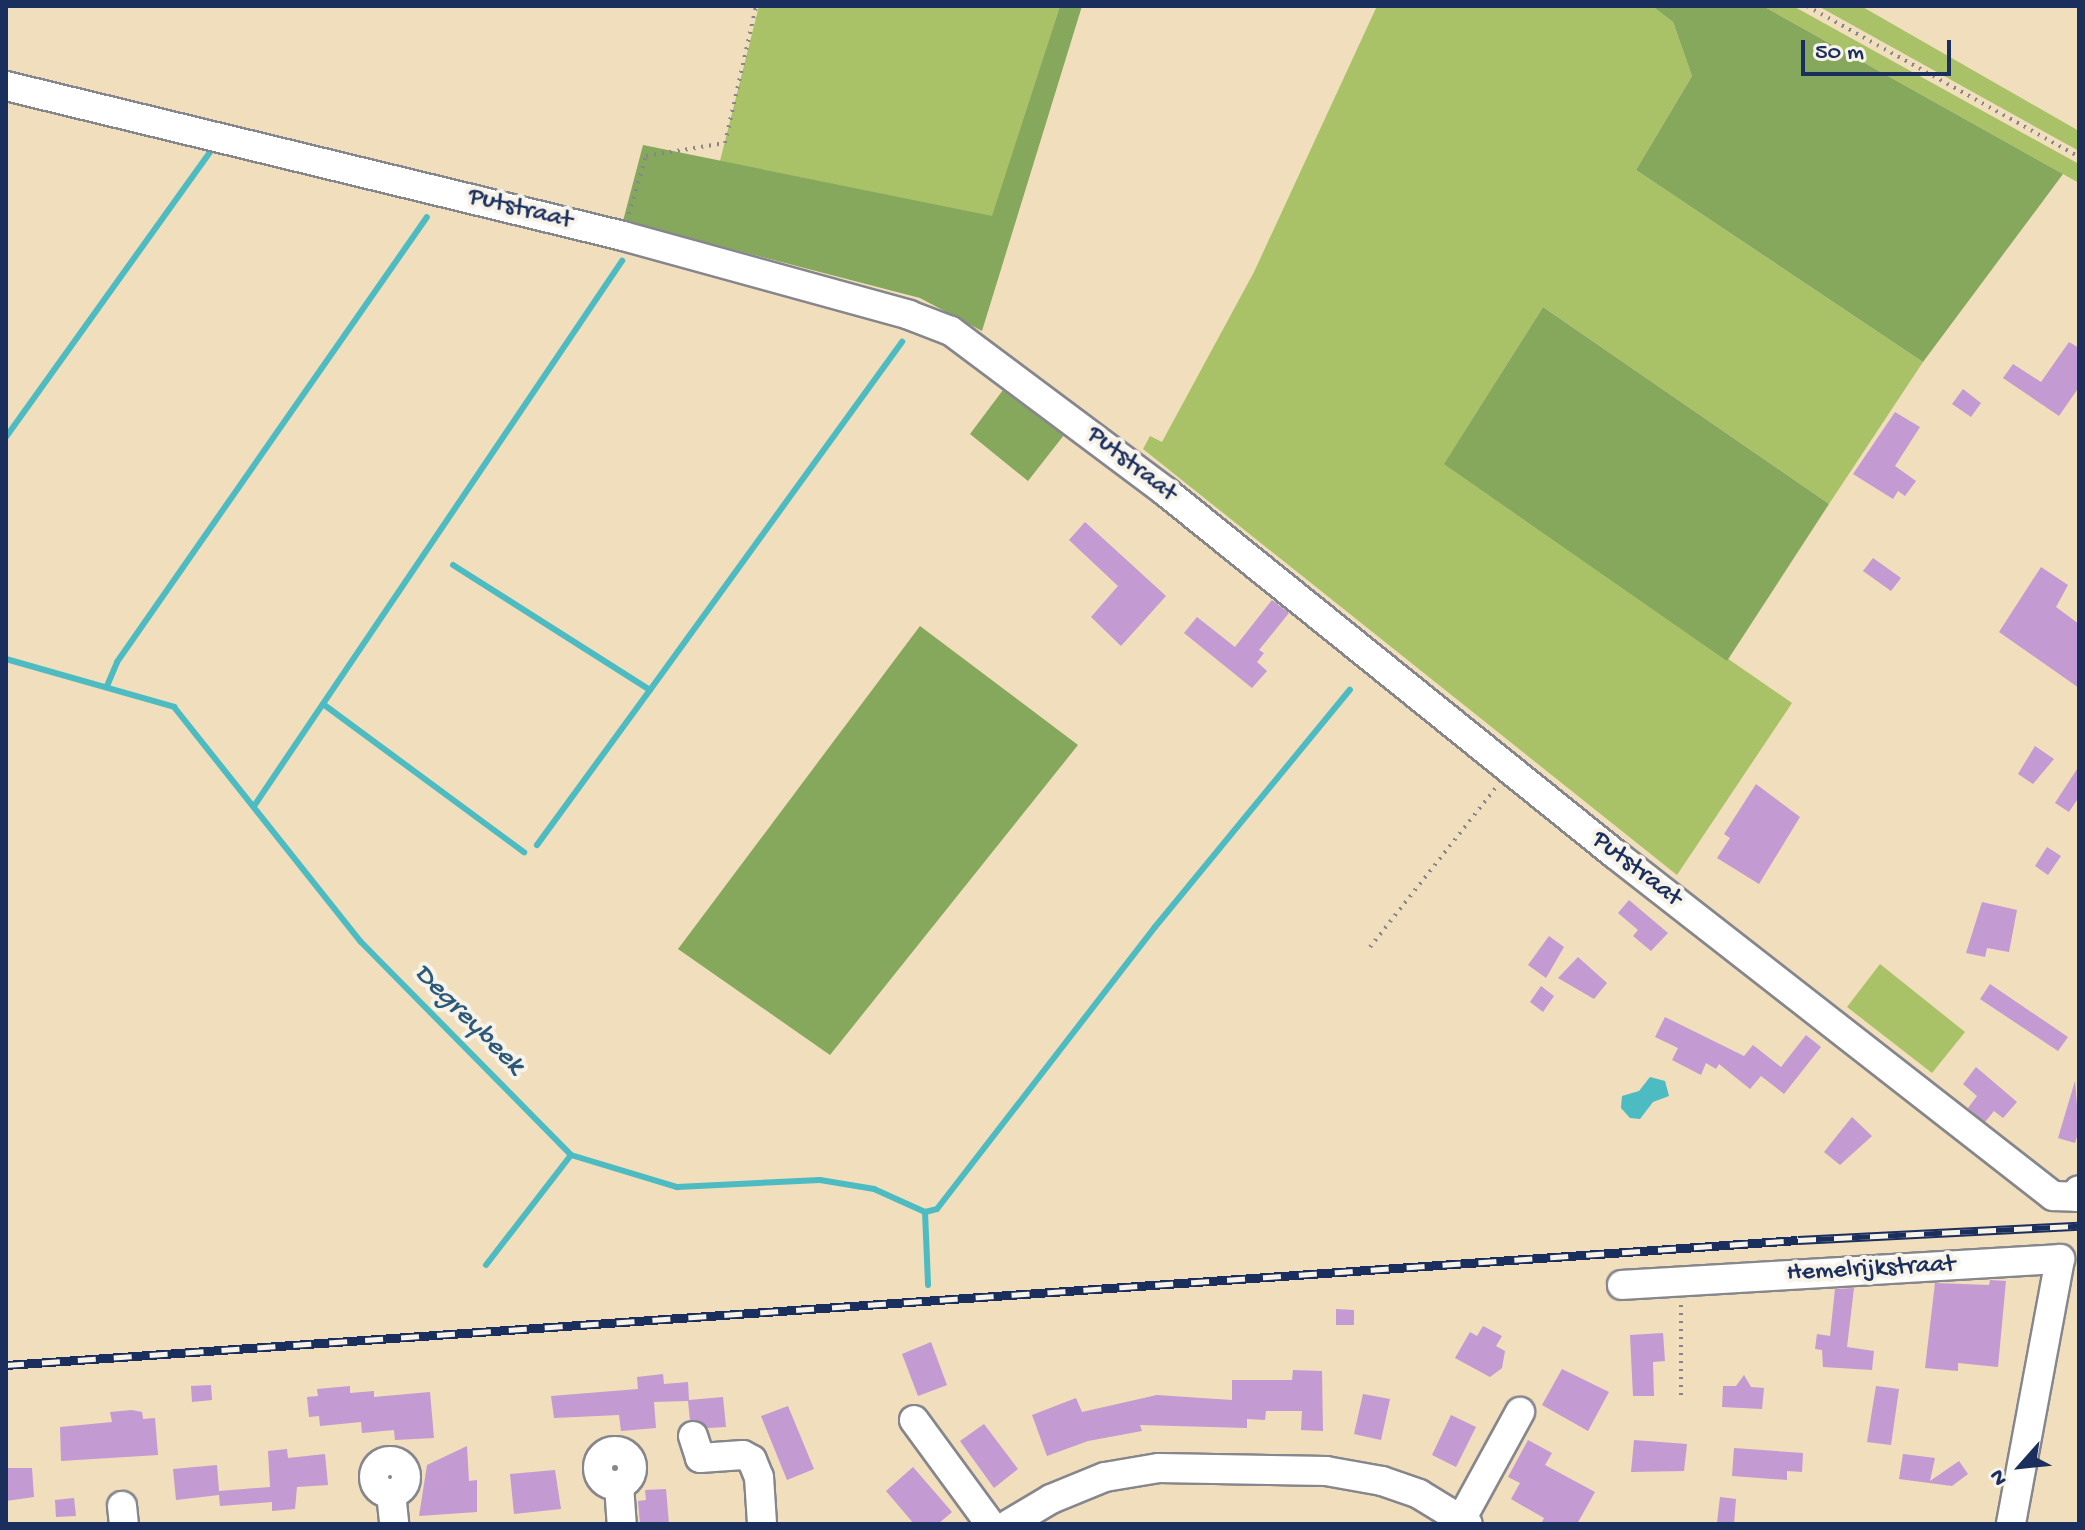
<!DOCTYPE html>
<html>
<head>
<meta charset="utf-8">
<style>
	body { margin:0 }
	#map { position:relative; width:2085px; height:1530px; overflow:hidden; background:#f0debc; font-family:"Gochi Hand",sans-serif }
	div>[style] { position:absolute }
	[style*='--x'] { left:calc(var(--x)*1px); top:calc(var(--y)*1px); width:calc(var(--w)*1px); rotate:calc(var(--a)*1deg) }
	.green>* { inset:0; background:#a9c268 }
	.forest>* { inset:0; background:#86a85c }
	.water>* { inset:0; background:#4cbbc2 }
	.stream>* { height:6px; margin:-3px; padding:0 3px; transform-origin:3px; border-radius:3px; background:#4cbbc2 }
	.building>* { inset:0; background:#c39ad1 }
	.path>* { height:4px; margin-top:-2px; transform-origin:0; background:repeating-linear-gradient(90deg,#86868d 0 2px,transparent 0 8px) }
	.roads { filter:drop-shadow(2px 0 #86868d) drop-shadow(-2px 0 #86868d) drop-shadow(0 2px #86868d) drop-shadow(0 -2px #86868d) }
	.minor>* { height:28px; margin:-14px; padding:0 14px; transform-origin:14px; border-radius:14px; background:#fff }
	.minor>.ring { margin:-14px; padding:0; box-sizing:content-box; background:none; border:28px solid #fff; border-radius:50% }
	.rail>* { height:9px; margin-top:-4.5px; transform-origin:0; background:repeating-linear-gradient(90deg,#f7f3e8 0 18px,#1b2f5e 0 36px); box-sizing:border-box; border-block:2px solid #1b2f5e }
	span { translate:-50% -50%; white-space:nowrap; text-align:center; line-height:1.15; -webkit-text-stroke:8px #f7f3e8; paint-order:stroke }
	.street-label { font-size:26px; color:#1b2f5e }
	.water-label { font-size:28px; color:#2a597c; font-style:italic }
	.frame { position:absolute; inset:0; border:8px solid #1b2f5e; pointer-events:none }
	.north { position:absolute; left:1981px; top:1426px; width:80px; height:80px; -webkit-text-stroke:6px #f7f3e8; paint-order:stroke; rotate:243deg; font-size:22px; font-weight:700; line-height:32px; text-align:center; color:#1b2f5e }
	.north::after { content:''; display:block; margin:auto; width:28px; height:36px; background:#1b2f5e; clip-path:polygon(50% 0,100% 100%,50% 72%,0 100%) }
	.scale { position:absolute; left:1801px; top:40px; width:150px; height:36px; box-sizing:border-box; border:4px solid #1b2f5e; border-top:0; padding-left:10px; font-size:24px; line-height:28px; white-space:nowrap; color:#1b2f5e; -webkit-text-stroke:6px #f7f3e8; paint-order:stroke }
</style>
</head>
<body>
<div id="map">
	<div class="green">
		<i style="clip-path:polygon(759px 6px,1060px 6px,993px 217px,720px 161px)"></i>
		<i style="clip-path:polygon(1377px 6px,1652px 6px,1673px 22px,1692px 76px,1636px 170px,1923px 362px,1829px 504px,1543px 307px,1445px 463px,1792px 703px,1677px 875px,1143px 449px,1150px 436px,1162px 442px,1254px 272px)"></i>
		<i style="clip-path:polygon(1763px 6px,1793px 6px,2079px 164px,2079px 183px)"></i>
		<i style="clip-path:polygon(1818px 6px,1861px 6px,2079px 131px,2079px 151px)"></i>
		<i style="clip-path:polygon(1880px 964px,1965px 1032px,1932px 1073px,1847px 1007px)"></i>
	</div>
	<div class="forest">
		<i style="clip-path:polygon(1060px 6px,1082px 6px,982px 331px,920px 298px,623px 221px,643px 145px,992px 216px)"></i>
		<i style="clip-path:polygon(1652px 6px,1763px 6px,2063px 174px,1923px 362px,1636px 170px,1692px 76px,1673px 22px)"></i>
		<i style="clip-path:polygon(1543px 307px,1829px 504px,1727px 661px,1444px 464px)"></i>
		<i style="clip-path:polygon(1003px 390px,1064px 435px,1028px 481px,970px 434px)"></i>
		<i style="clip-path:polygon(920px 626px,1078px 745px,830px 1055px,678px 949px)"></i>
	</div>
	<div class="water">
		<i style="clip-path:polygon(1650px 1077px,1665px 1081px,1669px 1096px,1653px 1102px,1640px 1119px,1630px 1118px,1621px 1108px,1622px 1096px,1639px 1091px)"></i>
	</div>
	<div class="stream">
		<i style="--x:6;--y:437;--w:350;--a:-54.4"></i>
		<i style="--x:453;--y:565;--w:233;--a:32.4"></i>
		<i style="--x:650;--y:690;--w:192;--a:126.1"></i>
		<i style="--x:6;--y:659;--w:175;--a:15.9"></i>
		<i style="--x:174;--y:707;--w:300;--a:51.5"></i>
		<i style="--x:361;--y:942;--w:299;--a:45.4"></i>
		<i style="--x:571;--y:1155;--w:111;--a:16.8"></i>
		<i style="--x:677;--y:1187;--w:143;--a:-2.8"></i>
		<i style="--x:820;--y:1180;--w:55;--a:9.5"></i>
		<i style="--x:874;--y:1189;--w:56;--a:24.3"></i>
		<i style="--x:925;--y:1212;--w:73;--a:87.6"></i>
		<i style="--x:107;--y:686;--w:26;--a:-67"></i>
		<i style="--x:117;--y:662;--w:542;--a:-55.14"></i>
		<i style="--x:650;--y:690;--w:430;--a:-54.1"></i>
		<i style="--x:323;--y:704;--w:250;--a:36.4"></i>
		<i style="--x:254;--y:806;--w:658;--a:-55.97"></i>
		<i style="--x:925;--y:1212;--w:12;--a:-14"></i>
		<i style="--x:937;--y:1209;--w:356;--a:-52.3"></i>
		<i style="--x:1155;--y:927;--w:307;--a:-50.6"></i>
		<i style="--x:486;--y:1265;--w:139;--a:-52.3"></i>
	</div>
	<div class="building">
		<i style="clip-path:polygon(2069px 342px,2079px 348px,2079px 387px,2059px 416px,2003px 378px,2013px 364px,2041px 382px)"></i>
		<i style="clip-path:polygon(1963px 389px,1981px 403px,1971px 417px,1952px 404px)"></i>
		<i style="clip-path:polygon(1895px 412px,1920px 427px,1895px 466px,1916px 481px,1905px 496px,1898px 491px,1893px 499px,1853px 474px)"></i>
		<i style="clip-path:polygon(1085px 522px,1166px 596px,1121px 646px,1091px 617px,1118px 586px,1069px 540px)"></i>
		<i style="clip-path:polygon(1873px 558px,1901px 578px,1891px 591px,1863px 571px)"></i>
		<i style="clip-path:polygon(2041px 567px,2068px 585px,2056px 607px,2079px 624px,2079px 688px,1999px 632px)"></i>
		<i style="clip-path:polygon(1272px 600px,1289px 613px,1259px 650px,1264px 653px,1257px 662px,1267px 671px,1252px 688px,1184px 633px,1197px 617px,1235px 647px)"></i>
		<i style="clip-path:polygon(2035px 746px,2054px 759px,2033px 784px,2018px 774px)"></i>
		<i style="clip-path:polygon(2079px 766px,2079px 797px,2069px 812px,2055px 803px)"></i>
		<i style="clip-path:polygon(1756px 784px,1800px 817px,1759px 884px,1717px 858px,1730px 838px,1724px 834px)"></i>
		<i style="clip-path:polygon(2047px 847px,2061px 856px,2048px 875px,2035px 866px)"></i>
		<i style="clip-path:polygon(1629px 900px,1668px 933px,1651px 951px,1633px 936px,1638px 930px,1618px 913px)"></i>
		<i style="clip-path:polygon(1982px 902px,2017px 910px,2009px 952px,1987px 948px,1985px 957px,1966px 953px)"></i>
		<i style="clip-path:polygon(1549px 936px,1564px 947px,1546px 978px,1528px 965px)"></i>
		<i style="clip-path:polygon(1578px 957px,1607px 983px,1594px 999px,1558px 978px)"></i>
		<i style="clip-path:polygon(1990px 984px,2068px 1037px,2058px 1051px,1980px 999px)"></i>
		<i style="clip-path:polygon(1541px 986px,1554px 996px,1543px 1012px,1530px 1002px)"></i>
		<i style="clip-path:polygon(1665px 1017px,1744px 1056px,1753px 1045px,1781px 1067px,1806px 1035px,1821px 1047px,1784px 1094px,1761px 1076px,1750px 1089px,1719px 1064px,1716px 1069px,1706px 1063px,1701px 1075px,1672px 1060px,1678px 1048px,1655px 1037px)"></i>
		<i style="clip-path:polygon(1976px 1067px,2017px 1102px,2003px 1118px,1994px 1111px,1985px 1122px,1968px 1108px,1977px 1096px,1963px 1084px)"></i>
		<i style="clip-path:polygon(2075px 1081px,2079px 1130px,2075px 1143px,2058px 1138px)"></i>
		<i style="clip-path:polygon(1852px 1117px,1872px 1136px,1840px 1165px,1824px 1152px)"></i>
		<i style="clip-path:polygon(1990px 1280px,2006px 1281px,1998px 1367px,1958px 1363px,1958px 1371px,1925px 1368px,1935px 1283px,1989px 1285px)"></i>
		<i style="clip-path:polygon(1854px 1288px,1847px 1347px,1874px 1351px,1872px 1370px,1823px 1367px,1822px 1350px,1815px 1349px,1817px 1334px,1830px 1336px,1835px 1289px)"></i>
		<i style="clip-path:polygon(1336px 1309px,1354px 1310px,1354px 1325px,1336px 1325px)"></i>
		<i style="clip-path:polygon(1483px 1326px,1502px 1336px,1496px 1346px,1505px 1351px,1502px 1368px,1490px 1377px,1455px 1358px,1470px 1332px,1477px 1336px)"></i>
		<i style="clip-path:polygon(1663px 1333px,1665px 1361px,1653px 1362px,1654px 1396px,1633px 1396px,1630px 1335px)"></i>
		<i style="clip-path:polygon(931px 1342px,947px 1385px,918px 1396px,902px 1354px)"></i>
		<i style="clip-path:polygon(1562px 1369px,1609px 1392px,1588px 1431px,1542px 1405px)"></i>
		<i style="clip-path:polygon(1293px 1370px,1322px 1371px,1323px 1431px,1301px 1430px,1302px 1411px,1266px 1411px,1265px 1420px,1247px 1419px,1247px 1428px,1140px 1425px,1142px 1431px,1088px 1441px,1047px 1456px,1032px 1415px,1076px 1398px,1082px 1412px,1157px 1395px,1232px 1400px,1232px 1380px,1292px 1380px)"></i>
		<i style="clip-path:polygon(663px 1374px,664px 1384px,688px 1382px,689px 1400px,723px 1397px,726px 1427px,708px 1428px,690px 1420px,688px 1401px,654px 1402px,656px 1428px,621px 1431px,619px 1415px,554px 1418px,551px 1396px,638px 1389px,637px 1377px)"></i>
		<i style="clip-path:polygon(1744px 1375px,1751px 1387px,1764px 1388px,1762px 1409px,1722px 1407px,1723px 1386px,1736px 1386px)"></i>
		<i style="clip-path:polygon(211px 1385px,212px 1400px,192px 1402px,191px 1386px)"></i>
		<i style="clip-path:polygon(350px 1386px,350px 1393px,374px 1391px,374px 1397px,430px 1392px,434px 1438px,395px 1440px,394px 1430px,362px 1433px,361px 1422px,320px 1426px,319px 1416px,309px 1417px,307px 1397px,318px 1396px,317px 1389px)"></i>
		<i style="clip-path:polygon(1876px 1386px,1899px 1389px,1891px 1445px,1867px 1442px)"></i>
		<i style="clip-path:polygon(1363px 1394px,1390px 1399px,1381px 1440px,1354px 1434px)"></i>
		<i style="clip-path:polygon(788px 1406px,814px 1469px,787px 1480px,761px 1416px)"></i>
		<i style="clip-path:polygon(110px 1412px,132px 1410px,142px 1412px,143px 1419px,155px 1418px,158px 1455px,61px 1461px,60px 1427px,112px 1422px)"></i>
		<i style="clip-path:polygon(1451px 1415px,1476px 1427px,1456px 1467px,1432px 1455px)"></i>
		<i style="clip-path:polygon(984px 1424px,1018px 1469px,994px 1488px,960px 1441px)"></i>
		<i style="clip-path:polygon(1528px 1440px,1552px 1453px,1545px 1465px,1595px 1492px,1577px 1524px,1541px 1524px,1544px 1518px,1511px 1499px,1520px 1483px,1508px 1477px)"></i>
		<i style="clip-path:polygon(1634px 1440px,1687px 1444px,1684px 1471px,1631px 1472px)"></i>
		<i style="clip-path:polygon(467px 1446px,469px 1481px,477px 1480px,477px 1512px,419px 1516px,427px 1465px)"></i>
		<i style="clip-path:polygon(1734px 1448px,1803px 1453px,1802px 1472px,1787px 1471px,1787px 1480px,1732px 1476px)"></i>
		<i style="clip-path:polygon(287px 1449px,288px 1458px,325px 1454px,328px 1485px,297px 1487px,295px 1509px,272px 1511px,272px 1502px,220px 1506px,219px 1495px,176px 1500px,173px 1469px,217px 1465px,219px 1491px,270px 1487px,268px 1451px)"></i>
		<i style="clip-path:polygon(1903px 1454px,1935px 1458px,1930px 1481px,1959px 1461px,1968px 1474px,1952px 1486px,1899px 1479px)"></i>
		<i style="clip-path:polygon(913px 1467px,952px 1512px,938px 1524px,914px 1524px,886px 1491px)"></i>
		<i style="clip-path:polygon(6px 1468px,32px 1468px,34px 1497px,6px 1501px)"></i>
		<i style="clip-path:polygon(555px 1470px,561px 1509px,514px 1514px,510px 1474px)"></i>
		<i style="clip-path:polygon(666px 1489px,669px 1524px,640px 1524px,638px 1501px,646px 1500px,645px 1490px)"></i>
		<i style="clip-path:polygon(1720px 1497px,1736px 1499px,1734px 1524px,1717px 1523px)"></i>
		<i style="clip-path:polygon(74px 1498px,76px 1516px,56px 1517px,55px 1500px)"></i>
	</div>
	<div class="path">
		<i style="--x:1807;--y:6;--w:311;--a:29"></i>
		<i style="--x:629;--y:214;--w:60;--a:-73.7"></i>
		<i style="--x:646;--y:156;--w:80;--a:-9.3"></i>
		<i style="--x:725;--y:143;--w:140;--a:-77.2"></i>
		<i style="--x:1370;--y:947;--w:205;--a:-51.7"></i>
		<i style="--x:1681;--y:1395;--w:90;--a:-90"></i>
	</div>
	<div class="roads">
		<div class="minor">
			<i style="--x:6;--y:86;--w:635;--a:13.66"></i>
			<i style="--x:623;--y:236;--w:297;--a:15.4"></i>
			<i style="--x:909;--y:315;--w:45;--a:20.9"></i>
			<i style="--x:951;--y:331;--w:269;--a:36.8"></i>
			<i style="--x:1166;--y:492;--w:577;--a:38.88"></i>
			<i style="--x:1615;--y:854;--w:556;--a:37.98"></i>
			<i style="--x:2053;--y:1196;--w:24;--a:2"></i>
			<i style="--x:2077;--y:1197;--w:7;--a:-74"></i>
			<i style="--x:1622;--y:1285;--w:439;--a:-3.4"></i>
			<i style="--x:2060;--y:1259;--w:269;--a:100.5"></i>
			<i style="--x:914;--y:1420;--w:129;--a:53.8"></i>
			<i style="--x:693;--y:1436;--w:23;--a:72"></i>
			<i style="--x:700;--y:1458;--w:43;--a:-4"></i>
			<i style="--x:743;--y:1455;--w:10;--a:29"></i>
			<i style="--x:752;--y:1460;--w:18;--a:68"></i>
			<i style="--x:759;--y:1477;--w:47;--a:86.3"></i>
			<i class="ring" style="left:598px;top:1451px;width:6px;height:6px"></i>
			<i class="ring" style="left:374px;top:1461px;width:4px;height:4px"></i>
			<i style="--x:619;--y:1485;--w:39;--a:86"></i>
			<i style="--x:391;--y:1493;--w:31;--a:84"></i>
			<i style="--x:122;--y:1506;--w:18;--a:84"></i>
			<i style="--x:1462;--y:1518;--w:121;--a:-61.3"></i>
			<i style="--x:1009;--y:1524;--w:49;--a:-30.8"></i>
			<i style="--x:1051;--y:1499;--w:58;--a:-22.2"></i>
			<i style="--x:1105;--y:1477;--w:55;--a:-9.5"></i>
			<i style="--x:1159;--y:1468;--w:167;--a:1"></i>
			<i style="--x:1326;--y:1471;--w:57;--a:10.1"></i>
			<i style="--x:1382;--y:1481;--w:39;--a:19"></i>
			<i style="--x:1419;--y:1494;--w:57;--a:31.5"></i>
		</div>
	</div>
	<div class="rail">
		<i style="--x:6;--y:1365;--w:1796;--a:-3.99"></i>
		<i style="--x:1798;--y:1240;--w:281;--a:-2.9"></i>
	</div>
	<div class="street-label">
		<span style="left:520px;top:210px;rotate:14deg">Putstraat</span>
		<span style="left:1131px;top:465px;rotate:38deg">Putstraat</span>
		<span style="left:1636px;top:870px;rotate:38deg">Putstraat</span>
		<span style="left:1871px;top:1270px;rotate:-3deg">Hemelrijkstraat</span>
	</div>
	<div class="water-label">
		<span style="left:468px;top:1020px;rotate:45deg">Degreybeek</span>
	</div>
	<div class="frame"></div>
	<div class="north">N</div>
	<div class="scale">50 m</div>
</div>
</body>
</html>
